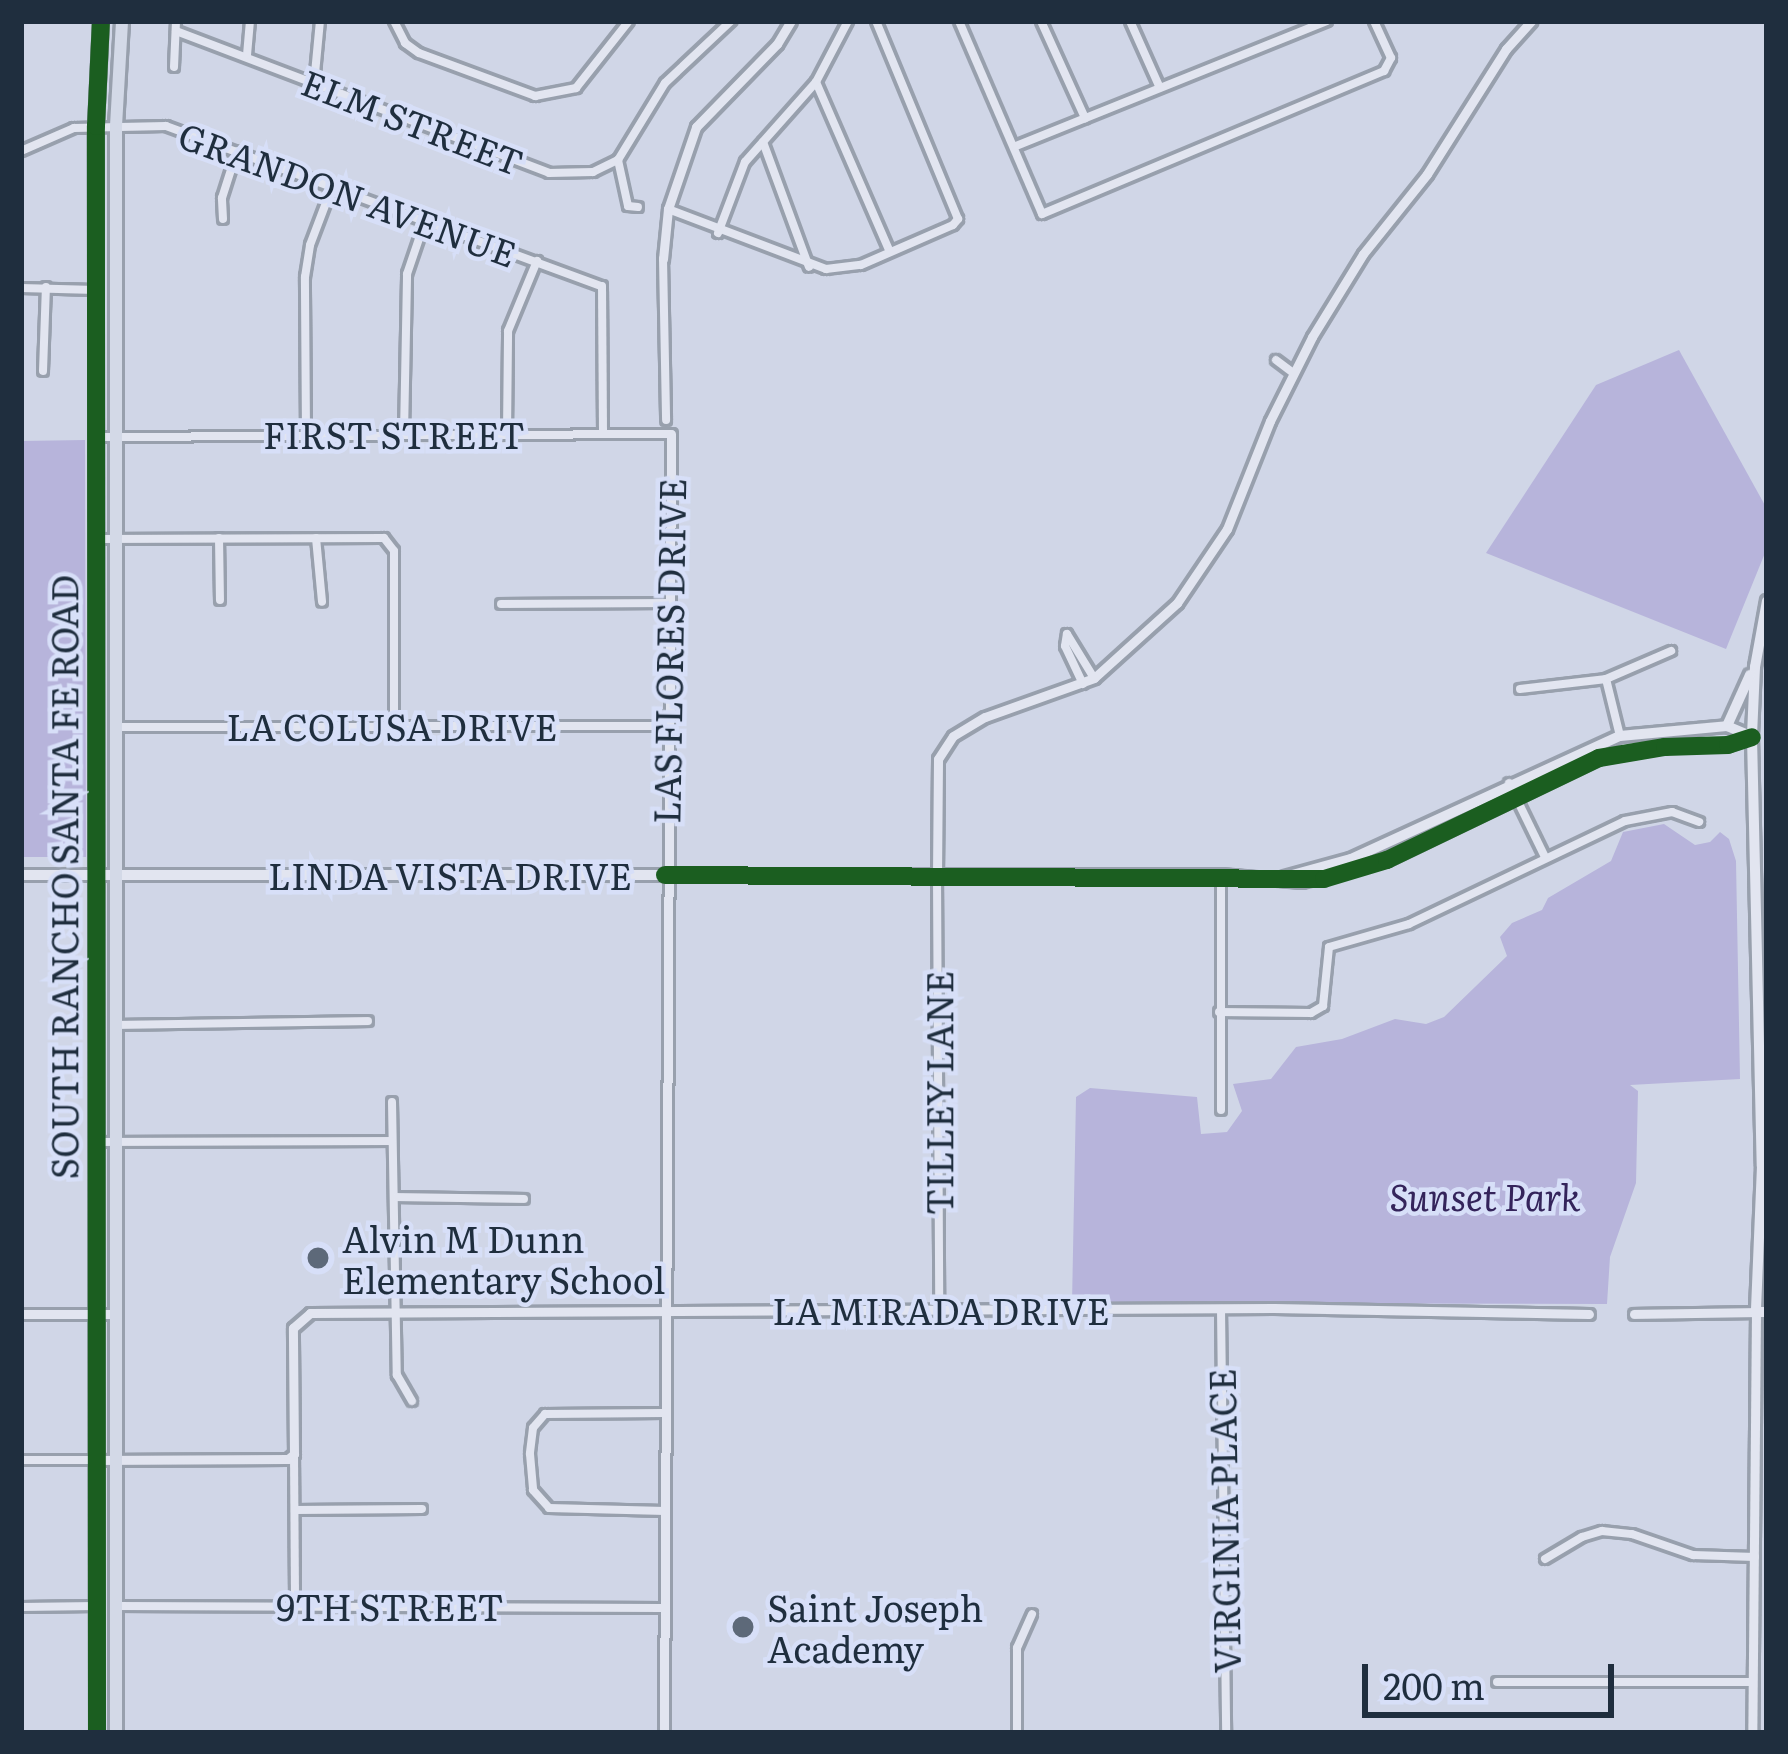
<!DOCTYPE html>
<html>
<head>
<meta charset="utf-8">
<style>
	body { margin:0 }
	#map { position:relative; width:1788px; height:1754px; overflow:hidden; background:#d0d6e7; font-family:Literata,serif }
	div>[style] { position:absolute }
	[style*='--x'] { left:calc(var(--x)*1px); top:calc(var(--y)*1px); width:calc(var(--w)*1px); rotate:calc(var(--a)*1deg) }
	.green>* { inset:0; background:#b7b4db }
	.roads { filter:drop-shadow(3px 0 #98a0ad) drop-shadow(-3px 0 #98a0ad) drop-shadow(0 3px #98a0ad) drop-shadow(0 -3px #98a0ad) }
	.minor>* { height:8px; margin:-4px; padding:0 4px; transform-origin:4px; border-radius:4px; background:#e2e5f0 }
	.tertiary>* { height:9px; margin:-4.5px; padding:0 4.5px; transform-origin:4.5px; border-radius:4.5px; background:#e2e5f0 }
	.secondary>* { height:10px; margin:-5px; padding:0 5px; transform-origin:5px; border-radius:5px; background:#e2e5f0 }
	.primary>* { height:12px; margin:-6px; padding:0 6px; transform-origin:6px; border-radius:6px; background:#d3d9e7 }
	.cycleway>* { height:18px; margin:-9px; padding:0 9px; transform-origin:9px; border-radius:9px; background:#1b5e20 }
	.dots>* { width:33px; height:33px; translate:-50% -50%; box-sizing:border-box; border:6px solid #d7dff8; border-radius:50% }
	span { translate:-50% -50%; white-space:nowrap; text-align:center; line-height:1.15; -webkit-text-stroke:9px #d7dff8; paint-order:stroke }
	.street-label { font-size:36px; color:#1f2e3e }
	.park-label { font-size:36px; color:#34245b; font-style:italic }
	.poi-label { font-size:36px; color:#1f2e3e }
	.left { translate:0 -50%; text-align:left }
	.frame { position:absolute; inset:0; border:24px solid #1f2e3e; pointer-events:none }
	.scale { position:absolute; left:1362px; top:1664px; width:252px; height:54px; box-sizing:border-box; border:6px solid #1f2e3e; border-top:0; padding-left:15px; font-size:36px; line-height:42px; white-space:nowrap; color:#1f2e3e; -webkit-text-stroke:9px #d7dff8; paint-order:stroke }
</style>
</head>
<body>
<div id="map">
	<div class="green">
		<i style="clip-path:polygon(1679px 350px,1767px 509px,1767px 548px,1726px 649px,1486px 553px,1596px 385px)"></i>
		<i style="clip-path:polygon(85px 440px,86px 857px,21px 857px,21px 441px)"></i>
		<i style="clip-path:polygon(1664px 824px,1695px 845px,1710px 842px,1720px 832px,1729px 839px,1736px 861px,1740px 1079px,1630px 1085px,1638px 1091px,1636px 1183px,1610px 1257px,1607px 1304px,1072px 1303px,1076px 1097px,1090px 1088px,1197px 1097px,1201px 1134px,1227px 1132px,1242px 1111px,1233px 1084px,1271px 1079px,1296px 1047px,1342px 1039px,1395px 1019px,1426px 1024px,1444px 1017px,1507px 956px,1500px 937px,1512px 923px,1542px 910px,1548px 898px,1611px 861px,1623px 832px)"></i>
	</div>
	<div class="roads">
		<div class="minor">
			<i style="--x:394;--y:21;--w:25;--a:63"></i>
			<i style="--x:405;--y:43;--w:17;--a:36"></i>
			<i style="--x:419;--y:53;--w:124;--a:20.3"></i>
			<i style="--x:535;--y:96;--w:42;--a:-11"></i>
			<i style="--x:576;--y:88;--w:85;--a:-51.7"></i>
			<i style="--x:959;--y:21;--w:210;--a:66.7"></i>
			<i style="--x:1042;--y:214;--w:371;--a:-22.7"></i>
			<i style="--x:1384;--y:71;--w:15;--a:-62"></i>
			<i style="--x:1391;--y:58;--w:41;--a:-114.7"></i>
			<i style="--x:1041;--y:21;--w:107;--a:65.6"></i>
			<i style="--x:1130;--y:21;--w:73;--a:65.9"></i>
			<i style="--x:176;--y:31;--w:399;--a:20.8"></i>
			<i style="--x:549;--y:173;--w:44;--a:-1.3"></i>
			<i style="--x:593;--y:172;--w:28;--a:-26"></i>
			<i style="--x:618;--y:160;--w:90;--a:-58.6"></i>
			<i style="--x:665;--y:83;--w:91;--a:-43.2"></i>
			<i style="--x:247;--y:55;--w:34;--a:-85"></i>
			<i style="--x:174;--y:67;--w:46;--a:-87.5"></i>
			<i style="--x:816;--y:82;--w:185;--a:66.5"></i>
			<i style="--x:314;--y:84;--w:63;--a:-84.6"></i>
			<i style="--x:763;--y:142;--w:133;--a:69.8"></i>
			<i style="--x:1016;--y:146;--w:335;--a:-21.9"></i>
			<i style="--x:21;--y:151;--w:58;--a:-23.5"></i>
			<i style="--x:74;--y:128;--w:92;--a:-1.2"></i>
			<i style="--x:166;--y:126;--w:464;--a:20.2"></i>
			<i style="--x:602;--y:286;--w:147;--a:89.6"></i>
			<i style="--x:618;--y:160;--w:47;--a:77.7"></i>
			<i style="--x:628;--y:206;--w:10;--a:6"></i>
			<i style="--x:668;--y:209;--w:169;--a:20.8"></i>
			<i style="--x:826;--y:269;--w:35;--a:-7"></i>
			<i style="--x:861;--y:265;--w:100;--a:-23.5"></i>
			<i style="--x:953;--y:225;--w:8;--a:-50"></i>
			<i style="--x:958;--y:219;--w:214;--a:-112.5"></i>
			<i style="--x:223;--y:219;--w:21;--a:-93"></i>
			<i style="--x:222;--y:198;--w:49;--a:-72.3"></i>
			<i style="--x:718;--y:233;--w:76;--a:-69.2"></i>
			<i style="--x:745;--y:162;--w:107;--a:-48.4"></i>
			<i style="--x:816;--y:82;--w:69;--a:-62.3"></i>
			<i style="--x:663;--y:259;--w:161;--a:88.9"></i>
			<i style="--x:21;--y:288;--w:75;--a:1.5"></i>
			<i style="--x:1276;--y:360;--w:21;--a:37"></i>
			<i style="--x:43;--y:371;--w:84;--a:-88"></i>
			<i style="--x:507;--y:433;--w:102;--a:-89.4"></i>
			<i style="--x:508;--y:331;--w:76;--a:-67.5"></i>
			<i style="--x:306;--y:434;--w:157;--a:-90.4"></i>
			<i style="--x:305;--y:277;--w:32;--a:-81"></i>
			<i style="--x:310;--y:245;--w:62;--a:-69.2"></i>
			<i style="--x:404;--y:434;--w:160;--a:-88.9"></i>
			<i style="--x:407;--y:274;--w:56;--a:-71.2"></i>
			<i style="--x:96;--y:437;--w:575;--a:-0.3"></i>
			<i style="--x:219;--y:538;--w:62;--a:89.1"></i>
			<i style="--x:316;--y:538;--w:64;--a:84.6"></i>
			<i style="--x:97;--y:539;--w:287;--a:-0.2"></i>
			<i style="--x:384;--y:538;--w:16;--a:52"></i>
			<i style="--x:394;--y:551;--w:174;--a:90"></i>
			<i style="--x:501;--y:604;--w:165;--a:-0.3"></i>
			<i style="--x:1606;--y:679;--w:59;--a:76.2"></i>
			<i style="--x:1083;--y:684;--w:42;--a:-115.3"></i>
			<i style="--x:1065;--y:646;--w:12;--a:-81"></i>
			<i style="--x:1067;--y:634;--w:52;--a:58.5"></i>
			<i style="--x:1520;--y:689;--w:87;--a:-6.6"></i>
			<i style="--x:1606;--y:679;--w:71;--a:-23.3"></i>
			<i style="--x:117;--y:727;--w:549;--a:-0.1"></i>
			<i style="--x:1509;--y:783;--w:82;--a:64.1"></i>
			<i style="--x:937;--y:875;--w:436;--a:89.7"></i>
			<i style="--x:1221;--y:875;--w:235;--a:90"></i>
			<i style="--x:1219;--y:1012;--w:92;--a:0.6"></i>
			<i style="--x:1311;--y:1013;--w:14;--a:-30"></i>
			<i style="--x:1323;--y:1006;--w:59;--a:-84.2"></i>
			<i style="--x:1329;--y:947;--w:83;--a:-16"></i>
			<i style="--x:1409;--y:924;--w:239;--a:-25.5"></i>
			<i style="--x:1625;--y:821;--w:48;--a:-10.8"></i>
			<i style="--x:1672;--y:812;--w:29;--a:20"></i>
			<i style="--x:118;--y:1025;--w:250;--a:-0.9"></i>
			<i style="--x:392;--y:1102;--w:273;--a:89"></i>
			<i style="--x:397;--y:1375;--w:30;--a:60"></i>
			<i style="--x:98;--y:1142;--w:294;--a:-0.2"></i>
			<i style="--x:397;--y:1197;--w:127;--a:0.9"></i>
			<i style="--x:1221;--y:1309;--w:424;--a:89.3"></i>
			<i style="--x:664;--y:1413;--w:119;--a:179.5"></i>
			<i style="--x:545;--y:1414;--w:18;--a:131"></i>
			<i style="--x:533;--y:1428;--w:26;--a:97"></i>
			<i style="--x:530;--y:1454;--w:36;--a:85"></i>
			<i style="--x:533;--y:1490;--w:24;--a:48"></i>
			<i style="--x:549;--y:1508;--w:116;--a:1.5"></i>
			<i style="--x:294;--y:1454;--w:151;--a:89.6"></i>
			<i style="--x:21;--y:1460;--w:74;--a:0"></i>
			<i style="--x:295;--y:1510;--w:127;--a:-0.5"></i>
			<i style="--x:1545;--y:1559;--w:43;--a:-30.7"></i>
			<i style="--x:1582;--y:1537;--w:21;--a:-17"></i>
			<i style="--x:1602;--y:1531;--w:30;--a:6"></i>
			<i style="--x:1632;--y:1534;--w:65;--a:19"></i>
			<i style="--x:1693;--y:1555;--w:62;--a:1.8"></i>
			<i style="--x:116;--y:1606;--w:547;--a:0.21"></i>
			<i style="--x:21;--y:1607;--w:75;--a:-0.8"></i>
			<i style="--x:1497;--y:1682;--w:255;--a:0"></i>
			<i style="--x:1017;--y:1733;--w:85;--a:-90"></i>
			<i style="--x:1017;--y:1648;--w:37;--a:-66"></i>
		</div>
		<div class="tertiary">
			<i style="--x:663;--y:259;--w:50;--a:-84.3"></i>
			<i style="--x:668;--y:209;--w:87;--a:-71.1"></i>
			<i style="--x:696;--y:127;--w:116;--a:-45.7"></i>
			<i style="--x:777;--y:44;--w:27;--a:-59"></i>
			<i style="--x:937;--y:875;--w:116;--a:-89.5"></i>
			<i style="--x:938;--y:759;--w:27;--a:-57"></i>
			<i style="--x:953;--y:736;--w:37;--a:-31"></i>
			<i style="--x:985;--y:717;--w:116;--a:-19.7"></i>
			<i style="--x:1094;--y:678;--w:112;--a:-42.1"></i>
			<i style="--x:1177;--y:603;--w:89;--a:-56"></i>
			<i style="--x:1227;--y:529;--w:116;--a:-68.3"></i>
			<i style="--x:1270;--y:421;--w:94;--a:-63.4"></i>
			<i style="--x:1312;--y:337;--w:97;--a:-58.4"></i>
			<i style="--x:1363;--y:254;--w:102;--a:-51.3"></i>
			<i style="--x:1427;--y:174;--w:148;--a:-57.7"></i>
			<i style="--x:1506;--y:49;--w:38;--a:-48"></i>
			<i style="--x:21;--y:1314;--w:96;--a:0"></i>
			<i style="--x:1634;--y:1314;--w:122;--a:-0.9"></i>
			<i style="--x:1756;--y:1312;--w:421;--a:90.5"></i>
			<i style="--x:95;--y:1460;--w:193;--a:-0.3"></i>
			<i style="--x:288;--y:1459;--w:8;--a:-40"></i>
			<i style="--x:294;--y:1454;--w:126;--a:-90.5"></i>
			<i style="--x:293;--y:1328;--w:23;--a:-41"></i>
			<i style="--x:310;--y:1313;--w:964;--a:-0.3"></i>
			<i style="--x:1274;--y:1308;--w:315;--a:1.1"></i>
			<i style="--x:664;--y:1733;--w:1299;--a:-89.69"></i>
		</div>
		<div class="secondary">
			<i style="--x:1767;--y:601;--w:67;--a:100.3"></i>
			<i style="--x:1755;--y:667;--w:70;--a:92.5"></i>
			<i style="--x:1752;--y:737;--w:429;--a:88.7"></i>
			<i style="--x:1762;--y:1166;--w:146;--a:92.4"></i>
			<i style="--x:1756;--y:1312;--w:11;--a:0"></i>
			<i style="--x:1727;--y:726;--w:56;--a:-65.7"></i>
			<i style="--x:21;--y:875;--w:1200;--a:0"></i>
			<i style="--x:1221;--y:875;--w:81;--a:4.9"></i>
			<i style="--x:1302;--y:882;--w:88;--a:-14.5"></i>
			<i style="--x:1387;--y:860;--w:235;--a:-25.7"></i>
			<i style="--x:1599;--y:758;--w:67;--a:-9.5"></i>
			<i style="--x:1665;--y:747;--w:63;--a:-1.8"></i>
			<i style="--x:1728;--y:745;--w:25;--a:-18"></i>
			<i style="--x:1285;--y:877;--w:68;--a:-15.3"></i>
			<i style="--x:1351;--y:859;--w:296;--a:-24.6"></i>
			<i style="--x:1620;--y:736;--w:107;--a:-5.3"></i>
			<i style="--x:1727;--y:726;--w:25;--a:23"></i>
		</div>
		<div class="primary">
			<i style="--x:97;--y:1733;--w:1607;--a:-90.04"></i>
			<i style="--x:96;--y:126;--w:105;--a:-87.3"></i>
			<i style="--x:116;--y:1733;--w:1607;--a:-90"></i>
			<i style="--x:116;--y:126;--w:105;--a:-86.7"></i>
		</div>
	</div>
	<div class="cycleway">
		<i style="--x:665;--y:875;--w:659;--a:0.35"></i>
		<i style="--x:1324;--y:879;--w:66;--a:-16.8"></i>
		<i style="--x:1387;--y:860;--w:235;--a:-25.7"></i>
		<i style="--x:1599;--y:758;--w:67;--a:-9.5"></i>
		<i style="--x:1665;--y:747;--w:63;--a:-1.8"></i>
		<i style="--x:1728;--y:745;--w:25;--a:-18"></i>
		<i style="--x:97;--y:1733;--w:1607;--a:-90.04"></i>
		<i style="--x:96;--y:126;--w:105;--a:-87.3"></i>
	</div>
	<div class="dots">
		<i style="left:318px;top:1258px;background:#5d6979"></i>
		<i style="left:743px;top:1627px;background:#5d6979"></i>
	</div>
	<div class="street-label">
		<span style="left:413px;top:121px;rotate:21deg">ELM STREET</span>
		<span style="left:348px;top:193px;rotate:20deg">GRANDON AVENUE</span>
		<span style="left:394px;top:434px">FIRST STREET</span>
		<span style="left:668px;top:651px;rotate:-89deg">LAS FLORES DRIVE</span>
		<span style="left:392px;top:726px">LA COLUSA DRIVE</span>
		<span style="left:450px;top:875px">LINDA VISTA DRIVE</span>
		<span style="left:63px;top:877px;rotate:-90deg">SOUTH RANCHO SANTA FE ROAD</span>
		<span style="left:938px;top:1093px;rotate:-90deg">TILLEY LANE</span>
		<span style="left:941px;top:1310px">LA MIRADA DRIVE</span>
		<span style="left:1223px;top:1521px;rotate:-91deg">VIRGINIA PLACE</span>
		<span style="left:390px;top:1606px">9TH STREET</span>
	</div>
	<div class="park-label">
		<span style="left:1485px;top:1196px">Sunset Park</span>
	</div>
	<div class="poi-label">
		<span class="left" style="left:342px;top:1258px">Alvin M Dunn<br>Elementary School</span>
		<span class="left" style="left:767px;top:1627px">Saint Joseph<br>Academy</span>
	</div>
	<div class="frame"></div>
	<div class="scale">200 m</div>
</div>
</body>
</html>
